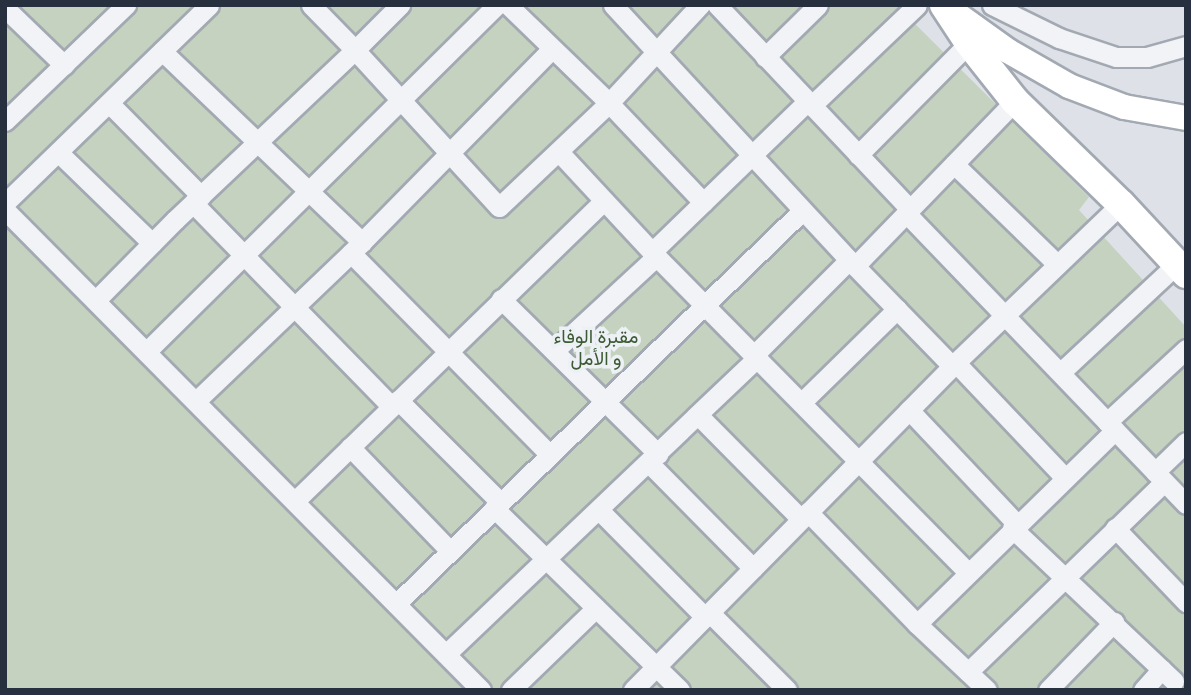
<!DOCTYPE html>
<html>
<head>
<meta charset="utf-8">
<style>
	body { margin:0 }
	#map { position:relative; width:1191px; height:695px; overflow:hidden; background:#dee2e8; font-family:"Roboto Condensed",Vazirmatn,sans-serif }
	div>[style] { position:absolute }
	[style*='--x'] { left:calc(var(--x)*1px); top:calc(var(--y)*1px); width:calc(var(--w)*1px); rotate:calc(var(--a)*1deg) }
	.green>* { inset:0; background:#c4d2bf }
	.roads { filter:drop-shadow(2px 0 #a3a9b2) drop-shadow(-2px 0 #a3a9b2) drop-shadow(0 2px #a3a9b2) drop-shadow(0 -2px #a3a9b2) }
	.minor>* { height:19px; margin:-9.5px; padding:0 9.5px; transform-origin:9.5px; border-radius:9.5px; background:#f1f3f6 }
	.major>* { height:24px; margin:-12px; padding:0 12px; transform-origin:12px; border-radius:12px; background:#fff }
	.highway>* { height:28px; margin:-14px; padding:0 14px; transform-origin:14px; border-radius:14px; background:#fff }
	span { translate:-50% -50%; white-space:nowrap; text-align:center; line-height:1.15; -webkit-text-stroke:7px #edf1f5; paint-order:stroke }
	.park-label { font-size:19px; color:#3c5b34 }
	.frame { position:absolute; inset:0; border:7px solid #27303f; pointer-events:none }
</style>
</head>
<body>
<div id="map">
	<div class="green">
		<i style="clip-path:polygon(5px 5px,896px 5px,1089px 197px,1079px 210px,1186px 327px,1186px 680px,1181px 690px,5px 690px)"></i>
	</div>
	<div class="roads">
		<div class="minor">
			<i style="--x:311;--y:5;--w:63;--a:45.6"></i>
			<i style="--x:355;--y:50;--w:64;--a:-45"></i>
			<i style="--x:508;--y:5;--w:141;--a:44.1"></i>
			<i style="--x:609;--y:103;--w:134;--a:-47.1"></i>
			<i style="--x:613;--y:5;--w:347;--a:47.2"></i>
			<i style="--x:849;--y:260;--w:148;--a:45.8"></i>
			<i style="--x:717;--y:5;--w:281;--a:46.6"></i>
			<i style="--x:992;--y:5;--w:75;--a:26.2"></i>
			<i style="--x:1059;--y:38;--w:60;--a:18.4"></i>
			<i style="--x:1116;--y:57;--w:31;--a:0"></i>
			<i style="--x:1147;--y:57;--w:41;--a:-15.8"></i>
			<i style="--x:5;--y:8;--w:82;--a:44"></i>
			<i style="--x:162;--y:51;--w:277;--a:43.7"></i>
			<i style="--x:362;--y:242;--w:16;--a:135"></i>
			<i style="--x:351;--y:253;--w:282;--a:45.4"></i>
			<i style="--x:765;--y:57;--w:74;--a:-44.5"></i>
			<i style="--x:109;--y:103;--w:131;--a:45.3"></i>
			<i style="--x:811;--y:106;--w:146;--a:-43.6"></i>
			<i style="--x:5;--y:121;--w:168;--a:-43.8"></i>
			<i style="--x:58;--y:152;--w:131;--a:44.1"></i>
			<i style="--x:559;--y:152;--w:137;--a:47.1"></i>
			<i style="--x:652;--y:252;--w:450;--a:45.4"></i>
			<i style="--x:858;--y:155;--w:158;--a:-45.3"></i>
			<i style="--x:954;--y:164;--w:144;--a:44.2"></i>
			<i style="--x:5;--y:203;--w:284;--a:-44.1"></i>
			<i style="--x:193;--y:203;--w:284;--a:45.7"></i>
			<i style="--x:5;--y:210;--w:676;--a:45.24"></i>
			<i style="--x:906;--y:213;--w:404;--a:46.1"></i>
			<i style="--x:362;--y:242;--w:269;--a:-45.5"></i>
			<i style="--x:652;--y:252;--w:216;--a:-44.1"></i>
			<i style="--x:855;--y:266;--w:230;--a:-45.9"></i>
			<i style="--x:97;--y:299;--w:111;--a:-45.4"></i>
			<i style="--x:175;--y:220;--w:248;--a:-43.4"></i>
			<i style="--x:355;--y:50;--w:213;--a:47.5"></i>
			<i style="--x:499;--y:207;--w:151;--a:-43.4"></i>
			<i style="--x:609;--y:103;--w:137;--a:46.5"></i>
			<i style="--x:501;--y:299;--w:221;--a:44.6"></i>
			<i style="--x:147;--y:351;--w:492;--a:-44.7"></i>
			<i style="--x:554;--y:351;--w:140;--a:-42.7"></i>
			<i style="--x:755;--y:354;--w:133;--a:-45"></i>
			<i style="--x:956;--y:363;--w:157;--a:46.5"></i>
			<i style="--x:1061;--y:372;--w:158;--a:-43"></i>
			<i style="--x:398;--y:400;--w:144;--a:45"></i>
			<i style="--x:196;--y:401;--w:214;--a:-43.7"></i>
			<i style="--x:802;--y:402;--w:133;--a:-44.4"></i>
			<i style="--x:909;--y:410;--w:156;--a:46.6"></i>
			<i style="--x:698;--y:415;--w:146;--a:45.3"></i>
			<i style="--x:1107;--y:422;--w:108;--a:-42.7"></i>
			<i style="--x:350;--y:447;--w:144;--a:46.1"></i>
			<i style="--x:649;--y:463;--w:148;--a:45.3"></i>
			<i style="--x:1155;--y:472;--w:43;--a:-44.1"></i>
			<i style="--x:295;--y:501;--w:430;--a:-44.2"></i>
			<i style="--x:494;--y:508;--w:260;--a:44.4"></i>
			<i style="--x:599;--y:510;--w:151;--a:45.3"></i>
			<i style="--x:808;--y:512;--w:156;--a:45.8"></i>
			<i style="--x:917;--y:624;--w:96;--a:43.3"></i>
			<i style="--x:1012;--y:528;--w:223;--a:43.4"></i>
			<i style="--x:1115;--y:528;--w:103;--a:46.2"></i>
			<i style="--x:396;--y:604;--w:566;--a:-44.07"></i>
			<i style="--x:710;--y:613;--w:109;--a:45"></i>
			<i style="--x:917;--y:624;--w:277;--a:-44.4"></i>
			<i style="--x:446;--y:654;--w:431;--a:-43.6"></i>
			<i style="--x:968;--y:672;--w:273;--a:-44.1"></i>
			<i style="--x:511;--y:690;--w:118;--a:-44"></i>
			<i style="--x:633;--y:690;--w:455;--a:-45.4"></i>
			<i style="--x:952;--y:366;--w:234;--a:-43.8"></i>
			<i style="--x:1048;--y:690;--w:95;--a:-45.9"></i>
			<i style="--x:1143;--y:690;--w:28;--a:-48"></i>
		</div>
		<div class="major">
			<i style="--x:951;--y:10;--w:70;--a:35.7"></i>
			<i style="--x:1008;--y:51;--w:70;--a:29.8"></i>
			<i style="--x:1069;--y:86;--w:59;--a:20.9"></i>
			<i style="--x:1124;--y:107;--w:63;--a:10.1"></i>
		</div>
		<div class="highway">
			<i style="--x:944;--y:5;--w:45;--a:56.7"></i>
			<i style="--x:969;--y:43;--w:74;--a:51.6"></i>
			<i style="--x:1015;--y:101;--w:148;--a:44.2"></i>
			<i style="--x:1121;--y:204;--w:96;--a:47.1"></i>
		</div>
	</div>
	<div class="park-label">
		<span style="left:596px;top:348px">مقبرة الوفاء<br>و الأمل</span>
	</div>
	<div class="frame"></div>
</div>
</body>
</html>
